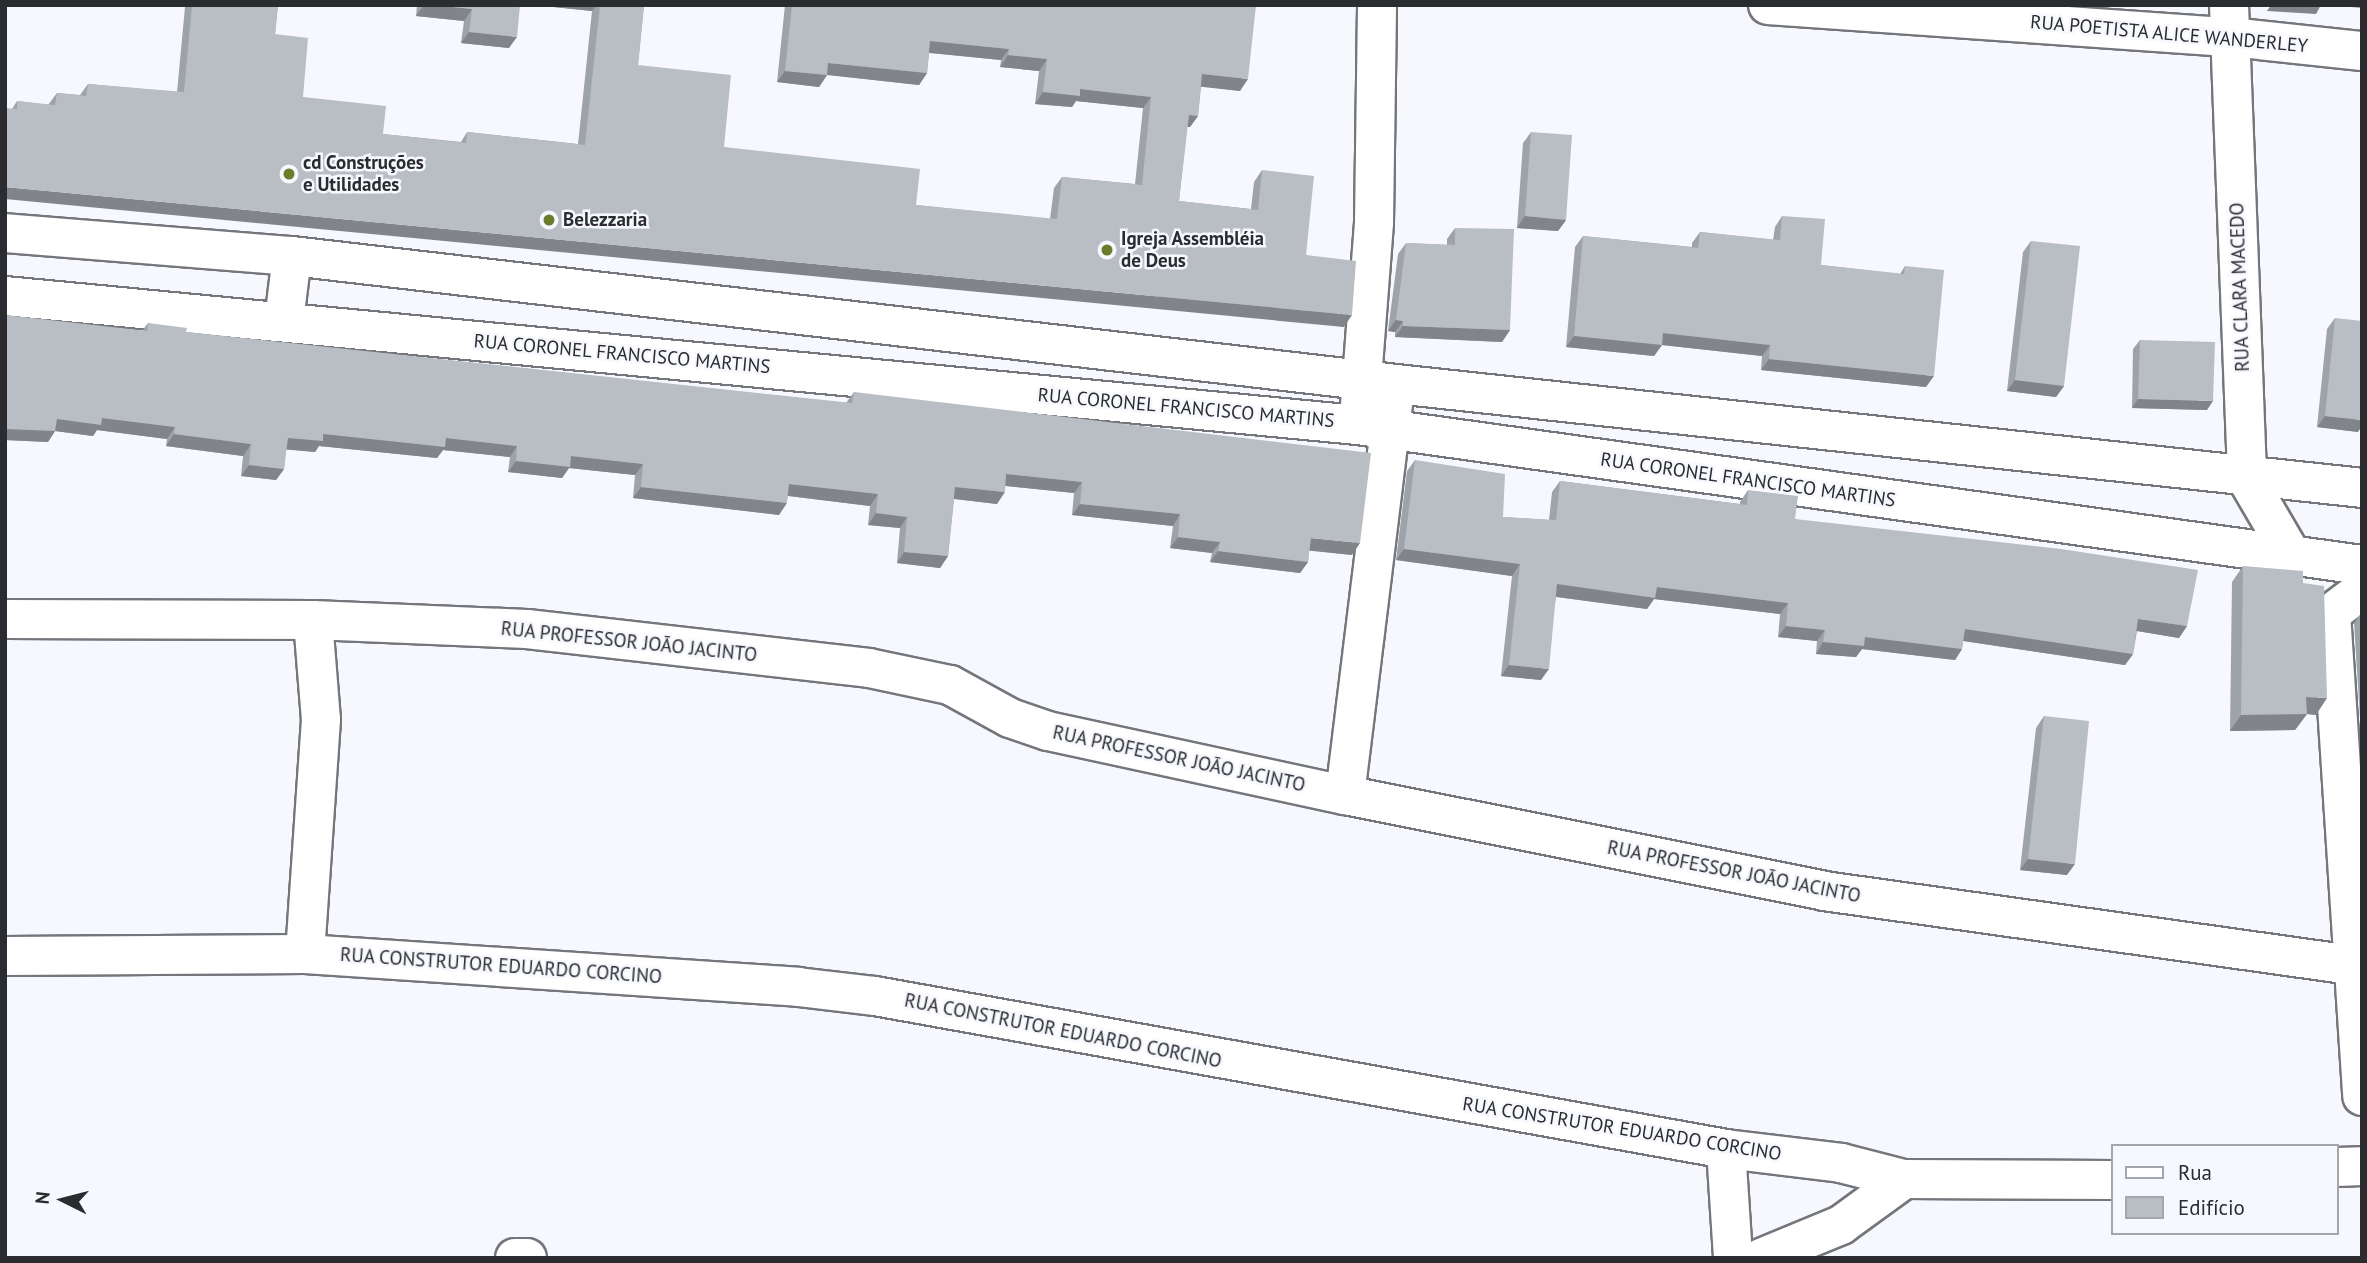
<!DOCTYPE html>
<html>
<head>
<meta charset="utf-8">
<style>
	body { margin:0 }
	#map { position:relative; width:2367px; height:1263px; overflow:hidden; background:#f6f8fe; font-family:"PT Sans",sans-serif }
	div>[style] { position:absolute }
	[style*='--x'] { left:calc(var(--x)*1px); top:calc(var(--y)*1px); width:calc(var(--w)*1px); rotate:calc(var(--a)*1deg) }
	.roads { filter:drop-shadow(2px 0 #74767c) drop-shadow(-2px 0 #74767c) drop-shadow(0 2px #74767c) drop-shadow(0 -2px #74767c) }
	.minor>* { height:38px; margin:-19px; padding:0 19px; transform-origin:19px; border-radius:19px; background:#fff }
	.wall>* { inset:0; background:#9ea3a9 }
	.shaded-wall>* { inset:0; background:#818589 }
	.building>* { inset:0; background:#b8bec4 }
	.dots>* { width:19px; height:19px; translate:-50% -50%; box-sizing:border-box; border:4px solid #f6f8fe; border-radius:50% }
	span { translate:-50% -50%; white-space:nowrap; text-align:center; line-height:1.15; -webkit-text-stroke:5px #f6f8fe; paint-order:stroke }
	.street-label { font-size:19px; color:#2b2c2f }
	.poi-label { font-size:19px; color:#2b2c2f; font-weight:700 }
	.left { translate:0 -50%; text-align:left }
	.frame { position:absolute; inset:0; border:7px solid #2b2c2f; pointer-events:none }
	.legend { position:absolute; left:2111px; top:1144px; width:228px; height:91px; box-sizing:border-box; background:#f6f8fe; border:2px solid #a5a6ab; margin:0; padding:9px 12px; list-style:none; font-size:21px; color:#2b2c2f }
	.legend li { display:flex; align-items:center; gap:14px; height:35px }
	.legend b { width:35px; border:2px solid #a5a6ab }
	.north { position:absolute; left:28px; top:1165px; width:70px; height:70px; -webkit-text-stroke:5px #f6f8fe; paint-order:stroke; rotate:276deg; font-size:19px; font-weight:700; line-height:28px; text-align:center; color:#2b2c2f }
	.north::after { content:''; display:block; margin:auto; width:24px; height:32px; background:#2b2c2f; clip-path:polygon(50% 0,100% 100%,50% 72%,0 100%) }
</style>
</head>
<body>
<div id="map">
	<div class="roads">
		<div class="minor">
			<i style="--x:1768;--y:5;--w:464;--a:4"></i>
			<i style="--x:2231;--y:37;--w:132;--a:6.1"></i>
			<i style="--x:2229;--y:5;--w:474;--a:87.8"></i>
			<i style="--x:2247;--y:479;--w:89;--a:59.7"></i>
			<i style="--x:5;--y:233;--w:288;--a:4.6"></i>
			<i style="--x:292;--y:256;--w:1111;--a:6.61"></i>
			<i style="--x:1396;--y:384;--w:972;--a:6.14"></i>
			<i style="--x:5;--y:296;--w:1359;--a:5.45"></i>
			<i style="--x:1358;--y:425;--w:1014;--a:7.94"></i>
			<i style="--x:284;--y:321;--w:65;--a:-83"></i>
			<i style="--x:1360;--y:405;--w:184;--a:-85.6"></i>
			<i style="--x:1374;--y:222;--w:217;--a:-89.2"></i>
			<i style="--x:2362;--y:590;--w:39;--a:143"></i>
			<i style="--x:2331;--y:613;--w:484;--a:86.3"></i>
			<i style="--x:5;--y:619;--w:308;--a:0.2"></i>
			<i style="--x:313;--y:620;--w:214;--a:2.4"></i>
			<i style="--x:527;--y:629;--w:344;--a:6.5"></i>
			<i style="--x:869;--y:668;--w:83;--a:11.9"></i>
			<i style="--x:950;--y:685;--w:68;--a:28.8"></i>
			<i style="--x:1010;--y:718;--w:40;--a:18.9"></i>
			<i style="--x:1048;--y:731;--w:304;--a:12.2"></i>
			<i style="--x:1345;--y:795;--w:489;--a:11.3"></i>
			<i style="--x:1824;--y:891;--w:532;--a:7.99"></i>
			<i style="--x:1345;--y:795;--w:394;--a:-83"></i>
			<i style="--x:305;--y:954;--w:235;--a:-86.1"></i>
			<i style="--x:321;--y:720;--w:100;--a:-94.6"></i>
			<i style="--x:5;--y:956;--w:300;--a:-0.4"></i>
			<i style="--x:305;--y:954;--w:494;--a:3.8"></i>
			<i style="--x:798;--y:987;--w:78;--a:6.7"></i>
			<i style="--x:875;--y:996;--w:865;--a:10.19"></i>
			<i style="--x:1726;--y:1149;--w:116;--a:6.9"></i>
			<i style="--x:1841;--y:1163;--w:65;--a:14.3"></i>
			<i style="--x:1904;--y:1179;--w:209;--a:0.3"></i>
			<i style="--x:1726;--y:1149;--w:109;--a:86.3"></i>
			<i style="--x:2337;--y:1167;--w:25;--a:-2"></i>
			<i style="--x:515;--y:1258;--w:12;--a:0"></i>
			<i style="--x:1761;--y:1258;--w:87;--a:-22.4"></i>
			<i style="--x:1841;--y:1225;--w:78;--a:-36.1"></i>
		</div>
	</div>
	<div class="wall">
		<i style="clip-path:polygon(169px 5px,278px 5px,275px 34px,303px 97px,383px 134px,461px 142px,467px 132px,578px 144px,592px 11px,534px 5px,644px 5px,638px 65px,724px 147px,916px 205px,1050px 219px,1054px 188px,1062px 177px,1135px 184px,1143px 108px,1076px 101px,1072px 107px,1035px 104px,1039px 71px,1000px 67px,1001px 60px,929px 53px,927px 73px,919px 85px,827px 75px,819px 87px,777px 82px,785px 5px,1256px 5px,1240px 91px,1201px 86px,1198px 116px,1190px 127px,1187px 127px,1179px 201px,1251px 209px,1254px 182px,1262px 170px,1344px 327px,12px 109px,17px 101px,48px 105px,57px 93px,80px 95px,88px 84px,177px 92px,185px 7px)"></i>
		<i style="clip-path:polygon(417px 5px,520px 5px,509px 48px,461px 43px,464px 21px,416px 16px)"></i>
		<i style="clip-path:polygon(1531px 132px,1566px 220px,1558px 231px,1517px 228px,1523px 143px)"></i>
		<i style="clip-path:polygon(1782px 216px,1821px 265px,1900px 274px,1905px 266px,1926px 387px,1761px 370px,1762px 356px,1662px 345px,1654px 356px,1566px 347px,1575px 247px,1583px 236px,1692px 247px,1692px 243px,1700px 232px,1773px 240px,1775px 227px)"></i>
		<i style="clip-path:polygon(1455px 228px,1510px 330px,1502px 342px,1395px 337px,1395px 332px,1388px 331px,1398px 254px,1406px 243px,1447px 245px,1447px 239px)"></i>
		<i style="clip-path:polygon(2031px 241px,2064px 386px,2056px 397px,2007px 391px,2023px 252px)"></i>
		<i style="clip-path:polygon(5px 315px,142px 331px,148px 323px,186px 332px,846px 403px,854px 392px,1352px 555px,1309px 550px,1308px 562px,1300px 573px,1210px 562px,1212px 553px,1170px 548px,1173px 526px,1072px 515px,1074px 493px,1005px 486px,997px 504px,954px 499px,948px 556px,940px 568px,897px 563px,900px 528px,868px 525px,870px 506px,788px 496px,779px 515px,633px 498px,635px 475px,569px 468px,562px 478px,508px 472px,510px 457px,443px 450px,437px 458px,319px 446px,315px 452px,286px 449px,284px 469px,276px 480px,241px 476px,243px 456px,166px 446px,167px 439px,97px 430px,93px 436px,55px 431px,48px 442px,5px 440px)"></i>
		<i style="clip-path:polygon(2335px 318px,2358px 432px,2317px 427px,2327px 329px)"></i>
		<i style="clip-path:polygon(2140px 340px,2207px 410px,2132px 408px,2133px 349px)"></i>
		<i style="clip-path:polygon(1415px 460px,1503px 517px,1549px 520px,1552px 492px,1560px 481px,1740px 504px,1740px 502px,1748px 490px,1795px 519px,2187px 626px,2179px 638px,2137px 631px,2133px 654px,2125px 665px,1963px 641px,1962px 649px,1955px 660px,1862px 649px,1856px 657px,1816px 654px,1817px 641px,1778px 637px,1780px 614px,1654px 599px,1647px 609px,1556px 597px,1541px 680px,1501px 676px,1512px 576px,1396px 560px,1407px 471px)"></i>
		<i style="clip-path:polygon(2243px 566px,2303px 583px,2316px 715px,2307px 714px,2295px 730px,2230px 731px,2232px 582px)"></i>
		<i style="clip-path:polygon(2362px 612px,2362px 718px,2360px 718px,2354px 623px)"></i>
		<i style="clip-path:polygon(2044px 716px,2067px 875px,2020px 870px,2036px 728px)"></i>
	</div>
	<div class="shaded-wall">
		<i style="clip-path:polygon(424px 5px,433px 5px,472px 9px,464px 21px,416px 16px)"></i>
		<i style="clip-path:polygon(534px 5px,597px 5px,592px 11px)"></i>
		<i style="clip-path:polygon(2271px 5px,2321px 5px,2316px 14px,2267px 11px)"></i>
		<i style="clip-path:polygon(2329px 5px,2362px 5px,2362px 8px)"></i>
		<i style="clip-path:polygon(469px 32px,517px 37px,509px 48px,461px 43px)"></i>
		<i style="clip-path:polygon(930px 41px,1009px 49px,1001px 60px,922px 52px)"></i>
		<i style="clip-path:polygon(1008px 55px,1047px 59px,1039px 71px,1000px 67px)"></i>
		<i style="clip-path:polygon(828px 63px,927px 73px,919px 85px,820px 74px)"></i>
		<i style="clip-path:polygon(785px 71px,827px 75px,819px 87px,777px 82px)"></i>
		<i style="clip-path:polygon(1202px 74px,1248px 79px,1240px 91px,1194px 86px)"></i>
		<i style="clip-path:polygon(1080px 89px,1151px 97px,1143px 108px,1076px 101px,1072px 107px,1035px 104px,1043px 92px)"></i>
		<i style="clip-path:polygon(1189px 115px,1198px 116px,1190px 127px,1180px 126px)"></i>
		<i style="clip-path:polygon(5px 187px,1352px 315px,1344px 327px,5px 199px)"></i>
		<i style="clip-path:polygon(1525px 216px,1566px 220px,1558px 231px,1517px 228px)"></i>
		<i style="clip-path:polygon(1396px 320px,1403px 321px,1395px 332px,1388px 331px)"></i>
		<i style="clip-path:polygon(1403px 326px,1510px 330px,1502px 342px,1395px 337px)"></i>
		<i style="clip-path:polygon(1663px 333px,1770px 345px,1762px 356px,1662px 345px,1654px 356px,1566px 347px,1574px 336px)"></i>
		<i style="clip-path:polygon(1769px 359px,1934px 376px,1926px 387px,1761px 370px)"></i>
		<i style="clip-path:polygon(2015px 380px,2064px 386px,2056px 397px,2007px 391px)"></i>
		<i style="clip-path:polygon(2138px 399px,2213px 401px,2207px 410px,2132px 408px)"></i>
		<i style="clip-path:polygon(2325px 416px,2362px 420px,2362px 426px,2358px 432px,2317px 427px)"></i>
		<i style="clip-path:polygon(102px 418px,175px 427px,167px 439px,97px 430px,93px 436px,55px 431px,48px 442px,5px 440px,5px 429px,57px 419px)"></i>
		<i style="clip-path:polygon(174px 434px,251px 444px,243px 456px,166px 446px)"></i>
		<i style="clip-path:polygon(323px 434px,446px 438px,517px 446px,510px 457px,443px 450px,437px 458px,319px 446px,315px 452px,280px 449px,288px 438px)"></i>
		<i style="clip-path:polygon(571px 456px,643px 464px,635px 475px,569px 468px,562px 478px,508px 472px,516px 461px)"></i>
		<i style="clip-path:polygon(249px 465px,284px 469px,276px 480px,241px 476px)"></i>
		<i style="clip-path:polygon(1006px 474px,1082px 482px,1074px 493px,998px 485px)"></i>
		<i style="clip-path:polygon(789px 484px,878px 494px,870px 506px,781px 495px)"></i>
		<i style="clip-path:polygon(641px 487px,787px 503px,779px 515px,633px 498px)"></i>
		<i style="clip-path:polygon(955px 487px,1005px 492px,997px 504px,947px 498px)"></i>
		<i style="clip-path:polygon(1080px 504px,1180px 514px,1173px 526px,1072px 515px)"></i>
		<i style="clip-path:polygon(876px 513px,907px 517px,900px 528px,868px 525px)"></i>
		<i style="clip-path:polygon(1178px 537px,1220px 542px,1212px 553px,1170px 548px)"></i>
		<i style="clip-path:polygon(1311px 538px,1360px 543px,1352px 555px,1303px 550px)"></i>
		<i style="clip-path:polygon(1404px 549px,1520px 564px,1512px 576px,1396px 560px)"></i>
		<i style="clip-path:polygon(1218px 551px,1308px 562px,1300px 573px,1210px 562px)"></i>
		<i style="clip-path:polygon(904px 552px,948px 556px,940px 568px,897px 563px)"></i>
		<i style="clip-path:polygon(1557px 584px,1657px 587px,1788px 603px,1780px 614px,1654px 599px,1647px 609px,1550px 596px)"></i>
		<i style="clip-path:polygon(2138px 619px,2187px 626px,2179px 638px,2131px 630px)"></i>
		<i style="clip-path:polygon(1786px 626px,1825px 630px,1817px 641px,1778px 637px)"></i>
		<i style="clip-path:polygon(1965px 629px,2133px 654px,2125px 665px,1957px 640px)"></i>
		<i style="clip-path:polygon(1865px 637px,1962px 649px,1955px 660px,1862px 649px,1856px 657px,1816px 654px,1823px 642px)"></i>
		<i style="clip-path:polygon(1509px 665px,1549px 669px,1541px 680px,1501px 676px)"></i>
		<i style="clip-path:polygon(2306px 697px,2327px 698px,2316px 715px,2307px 714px,2295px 730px,2230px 731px,2241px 715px)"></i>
		<i style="clip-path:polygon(2028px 859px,2075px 864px,2067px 875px,2020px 870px)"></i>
	</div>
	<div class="building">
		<i style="clip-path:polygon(192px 5px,278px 5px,275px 34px,308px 38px,303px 97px,386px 106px,383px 134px,466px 143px,467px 132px,585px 145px,600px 5px,644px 5px,638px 65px,731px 75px,724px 147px,920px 169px,916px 205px,1057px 219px,1062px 177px,1142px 185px,1151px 97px,1080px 89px,1080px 96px,1043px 92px,1047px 59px,1008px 55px,1009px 49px,930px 41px,927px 73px,828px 63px,827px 75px,785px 71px,792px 5px,1256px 5px,1248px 79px,1202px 74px,1198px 116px,1189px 115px,1179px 201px,1258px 210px,1262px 170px,1314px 176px,1306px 255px,1356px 261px,1352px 315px,5px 187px,5px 108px,17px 109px,17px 101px,55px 105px,57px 93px,86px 96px,88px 84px,184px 92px)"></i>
		<i style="clip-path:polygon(433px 5px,520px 5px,517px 37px,469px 32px,472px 9px)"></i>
		<i style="clip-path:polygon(1531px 132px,1572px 135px,1566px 220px,1525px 216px)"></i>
		<i style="clip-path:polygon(1782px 216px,1825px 219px,1821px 265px,1904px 274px,1905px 266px,1944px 270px,1934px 376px,1769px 359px,1770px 345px,1663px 333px,1662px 345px,1574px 336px,1583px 236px,1698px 248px,1700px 232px,1780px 240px)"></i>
		<i style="clip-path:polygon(1455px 228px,1514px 229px,1510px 330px,1403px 326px,1403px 321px,1396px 320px,1406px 243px,1455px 245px)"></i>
		<i style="clip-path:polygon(2031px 241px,2080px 246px,2064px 386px,2015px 380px)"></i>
		<i style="clip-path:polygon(5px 315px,147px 331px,148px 323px,187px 328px,186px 332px,852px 403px,854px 392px,1371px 453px,1360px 543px,1311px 538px,1308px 562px,1218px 551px,1220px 542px,1178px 537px,1180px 514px,1080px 504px,1082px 482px,1006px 474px,1005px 492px,955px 487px,948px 556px,904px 552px,907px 517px,876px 513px,878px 494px,789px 484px,787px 503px,641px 487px,643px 464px,571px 456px,570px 467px,516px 461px,517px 446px,446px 438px,445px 447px,323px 434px,323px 441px,288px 438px,284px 469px,249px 465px,251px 444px,174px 434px,175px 427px,102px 418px,101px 425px,57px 419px,55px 431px,5px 429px)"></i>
		<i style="clip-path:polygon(2335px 318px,2362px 321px,2362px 420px,2325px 416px)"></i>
		<i style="clip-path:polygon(2140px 340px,2215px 342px,2213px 401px,2138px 399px)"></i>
		<i style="clip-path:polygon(1415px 460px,1505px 474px,1503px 517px,1556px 520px,1560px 481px,1747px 505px,1748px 490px,1798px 496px,1795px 519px,2061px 549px,2198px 570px,2187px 626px,2138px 619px,2133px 654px,1965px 629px,1962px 649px,1865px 637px,1864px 646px,1823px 642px,1825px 630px,1786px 626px,1788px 603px,1657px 587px,1655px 598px,1557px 584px,1549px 669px,1509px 665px,1520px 564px,1404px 549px)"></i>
		<i style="clip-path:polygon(2243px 566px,2303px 571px,2303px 583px,2324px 586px,2327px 698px,2306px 697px,2307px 714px,2241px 715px)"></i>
		<i style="clip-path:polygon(2044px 716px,2089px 721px,2075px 864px,2028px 859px)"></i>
	</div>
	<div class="dots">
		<i style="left:289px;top:174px;background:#6b7c2a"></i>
		<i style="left:549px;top:220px;background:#6b7c2a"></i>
		<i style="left:1107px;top:250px;background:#6b7c2a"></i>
	</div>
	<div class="street-label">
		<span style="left:2169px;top:34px;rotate:5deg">RUA POETISTA ALICE WANDERLEY</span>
		<span style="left:2240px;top:287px;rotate:-92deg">RUA CLARA MACEDO</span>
		<span style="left:622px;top:354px;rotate:5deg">RUA CORONEL FRANCISCO MARTINS</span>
		<span style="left:1186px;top:408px;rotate:5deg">RUA CORONEL FRANCISCO MARTINS</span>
		<span style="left:1748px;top:480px;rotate:8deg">RUA CORONEL FRANCISCO MARTINS</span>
		<span style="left:629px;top:642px;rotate:6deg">RUA PROFESSOR JOÃO JACINTO</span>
		<span style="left:1179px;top:759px;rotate:12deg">RUA PROFESSOR JOÃO JACINTO</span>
		<span style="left:1734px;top:872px;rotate:11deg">RUA PROFESSOR JOÃO JACINTO</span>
		<span style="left:501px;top:966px;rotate:4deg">RUA CONSTRUTOR EDUARDO CORCINO</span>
		<span style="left:1063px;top:1031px;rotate:11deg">RUA CONSTRUTOR EDUARDO CORCINO</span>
		<span style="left:1622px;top:1129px;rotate:9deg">RUA CONSTRUTOR EDUARDO CORCINO</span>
	</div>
	<div class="poi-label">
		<span class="left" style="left:303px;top:174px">cd Construções<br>e Utilidades</span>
		<span class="left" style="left:563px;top:220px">Belezzaria</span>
		<span class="left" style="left:1121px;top:250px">Igreja Assembléia<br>de Deus</span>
	</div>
	<div class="frame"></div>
	<ul class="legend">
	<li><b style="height:9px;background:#fff"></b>Rua</li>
	<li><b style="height:19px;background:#b8bec4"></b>Edifício</li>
	</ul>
	<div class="north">N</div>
</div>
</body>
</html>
